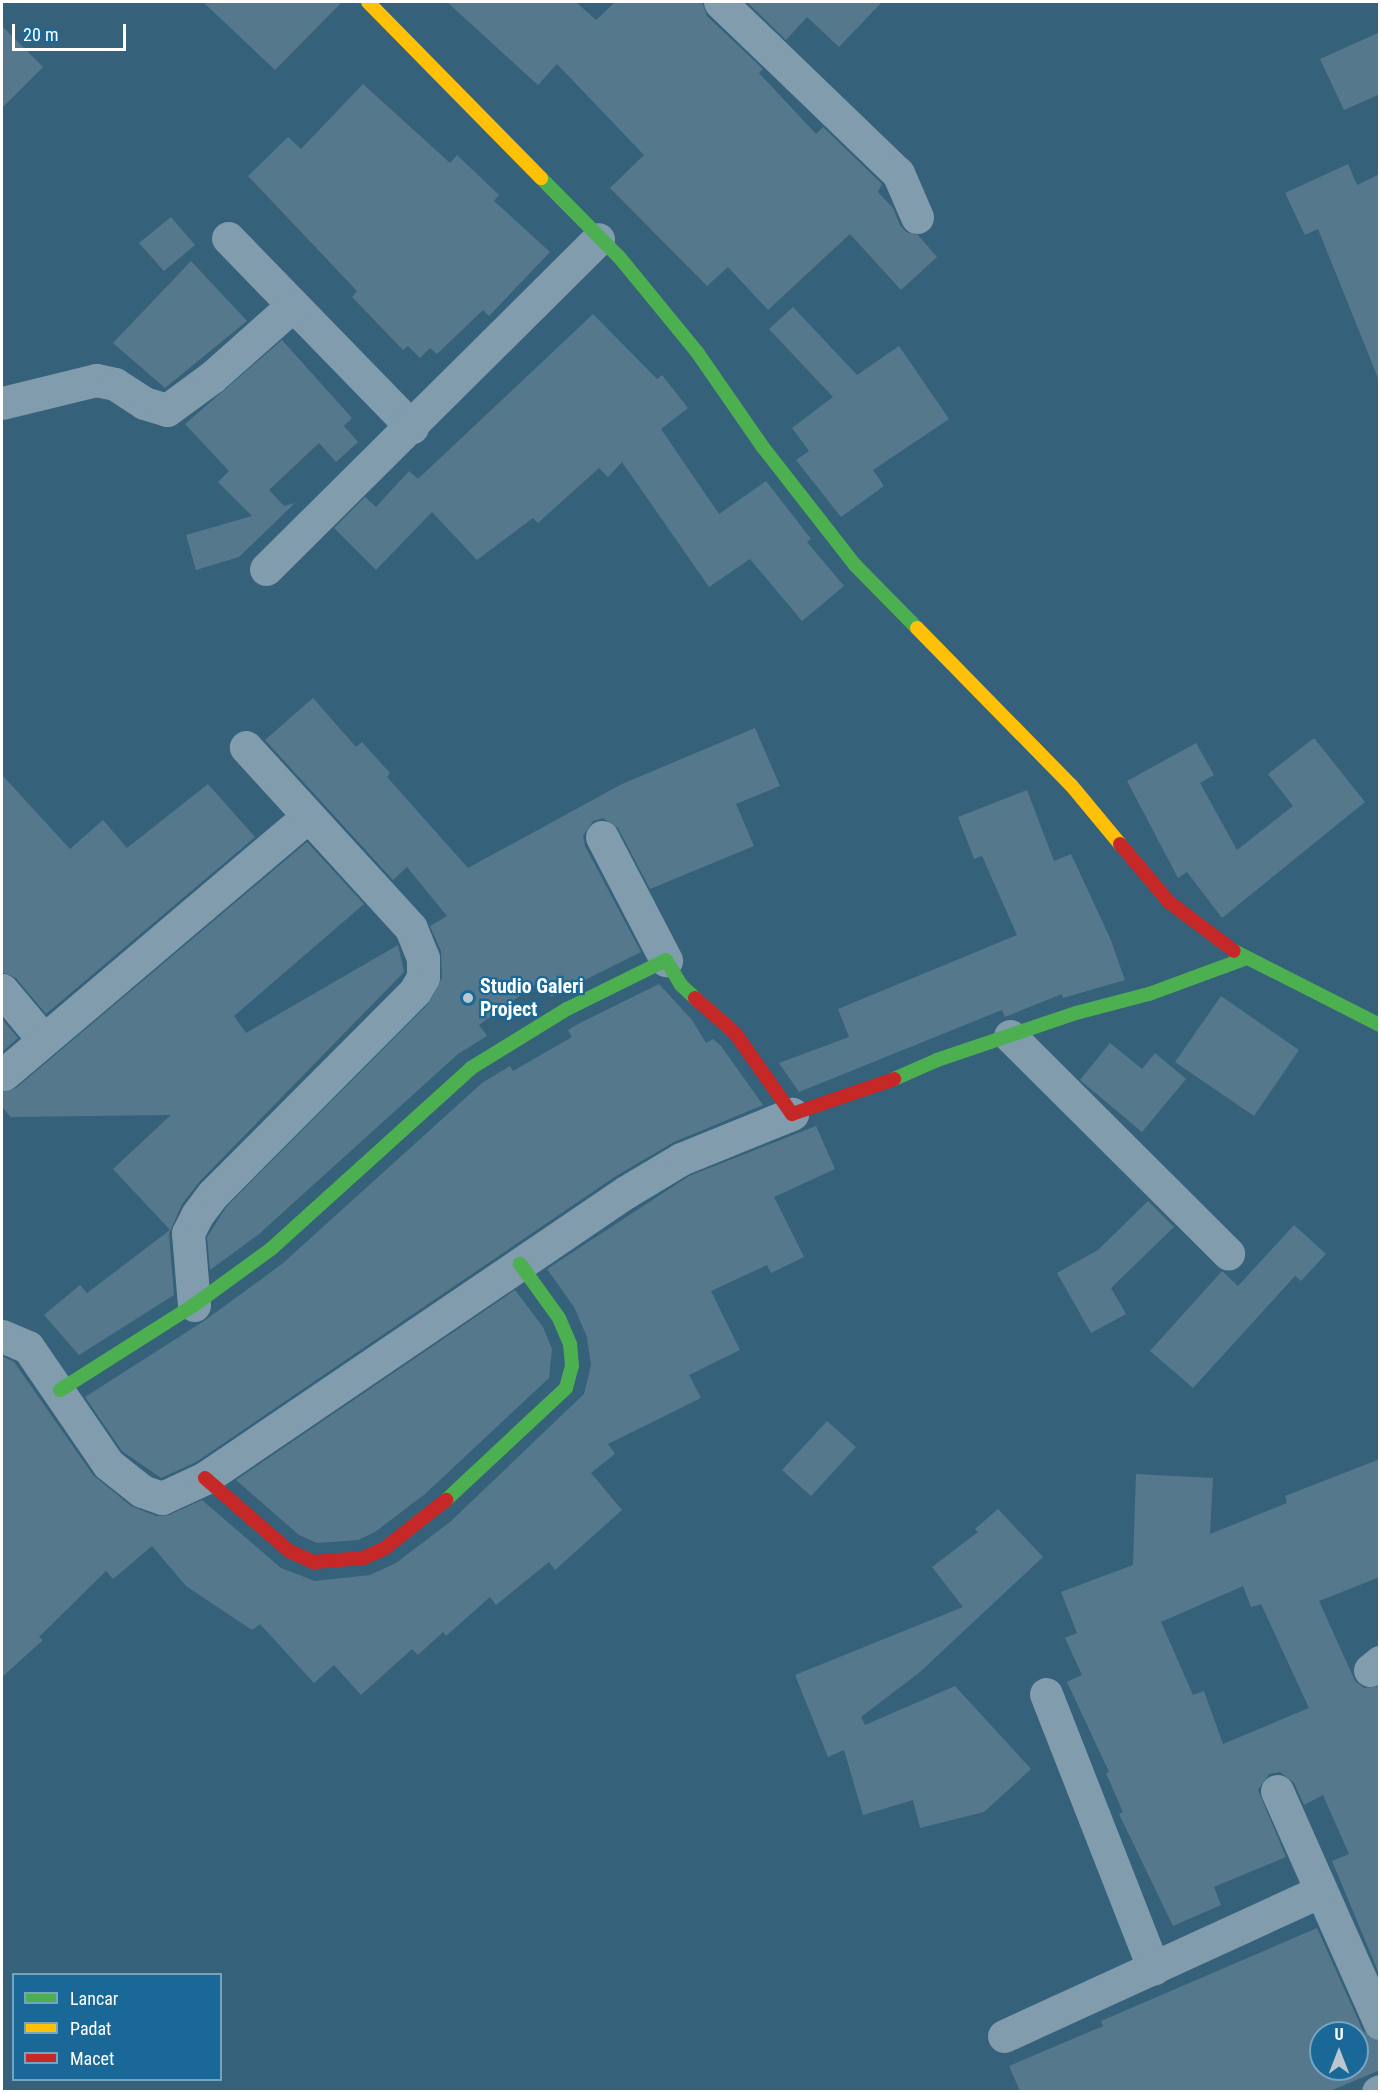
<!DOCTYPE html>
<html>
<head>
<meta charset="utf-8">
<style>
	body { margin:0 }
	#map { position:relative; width:1381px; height:2093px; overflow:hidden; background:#36617a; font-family:"Roboto Condensed",sans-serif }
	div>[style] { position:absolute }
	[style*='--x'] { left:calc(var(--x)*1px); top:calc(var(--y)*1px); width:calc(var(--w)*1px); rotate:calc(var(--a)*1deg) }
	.building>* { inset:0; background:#56788c }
	.street>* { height:33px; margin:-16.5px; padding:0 16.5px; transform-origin:16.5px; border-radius:16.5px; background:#809cad }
	.fast>* { height:14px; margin:-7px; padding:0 7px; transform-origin:7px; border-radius:7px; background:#4caf50 }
	.slow>* { height:14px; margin:-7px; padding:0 7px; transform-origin:7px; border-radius:7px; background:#ffc107 }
	.jam>* { height:14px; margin:-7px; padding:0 7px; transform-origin:7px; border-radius:7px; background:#c62828 }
	.dots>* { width:16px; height:16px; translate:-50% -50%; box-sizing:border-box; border:3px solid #196897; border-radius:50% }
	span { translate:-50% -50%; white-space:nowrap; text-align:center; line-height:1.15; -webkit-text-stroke:4.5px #196897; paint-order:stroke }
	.poi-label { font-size:20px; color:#fff; font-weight:700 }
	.left { translate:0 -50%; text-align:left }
	.frame { position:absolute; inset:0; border:3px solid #fff; pointer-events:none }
	.legend { position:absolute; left:12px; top:1973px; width:210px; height:108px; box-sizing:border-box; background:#196897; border:2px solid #75a4c1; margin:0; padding:8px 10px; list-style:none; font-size:18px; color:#fff }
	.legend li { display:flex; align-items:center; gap:12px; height:30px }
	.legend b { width:30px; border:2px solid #75a4c1 }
	.north { position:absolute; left:1309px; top:2021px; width:60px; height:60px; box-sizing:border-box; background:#196897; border:2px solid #75a4c1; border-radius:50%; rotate:0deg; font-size:16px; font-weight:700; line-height:24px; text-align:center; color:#fff }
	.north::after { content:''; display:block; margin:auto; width:21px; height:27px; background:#b9c8d0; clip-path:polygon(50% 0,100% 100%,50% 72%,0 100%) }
	.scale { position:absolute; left:12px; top:24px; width:114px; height:27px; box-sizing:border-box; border:3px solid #fff; border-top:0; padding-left:8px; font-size:18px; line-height:21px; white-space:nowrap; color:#fff; -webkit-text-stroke:4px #196897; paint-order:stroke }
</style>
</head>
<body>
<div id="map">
	<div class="building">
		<i style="clip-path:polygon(203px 2px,342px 2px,275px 70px)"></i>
		<i style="clip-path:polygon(447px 2px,576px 2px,596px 20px,615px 2px,702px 2px,707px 16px,763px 69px,759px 73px,816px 134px,823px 127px,882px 184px,878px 192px,893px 208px,900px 225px,906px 232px,918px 235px,937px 257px,901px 290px,850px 234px,768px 310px,728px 267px,707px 286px,610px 188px,644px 155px,557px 64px,538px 85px)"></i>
		<i style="clip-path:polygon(747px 2px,882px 2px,839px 47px,807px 17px,786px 40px)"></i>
		<i style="clip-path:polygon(2px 26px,43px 67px,2px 108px)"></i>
		<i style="clip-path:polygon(1380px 32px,1380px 94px,1344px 110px,1320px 59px)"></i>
		<i style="clip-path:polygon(363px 84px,450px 163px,457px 155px,499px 195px,494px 201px,550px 252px,489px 316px,483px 310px,437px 354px,430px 348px,420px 358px,408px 346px,403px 350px,352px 297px,357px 291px,248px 176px,288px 137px,301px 149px)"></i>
		<i style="clip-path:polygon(1348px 164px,1357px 185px,1380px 174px,1378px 378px,1318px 229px,1305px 235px,1285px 193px)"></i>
		<i style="clip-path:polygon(171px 217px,195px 245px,164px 271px,139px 243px)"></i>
		<i style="clip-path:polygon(191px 261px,247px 321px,165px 388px,113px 343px)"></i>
		<i style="clip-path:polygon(793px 307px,857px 375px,899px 346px,949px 419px,873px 470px,884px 486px,841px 517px,796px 460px,809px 451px,792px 428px,833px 397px,769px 329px)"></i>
		<i style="clip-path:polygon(593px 314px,657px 379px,662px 375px,688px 408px,661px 429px,719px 514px,766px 481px,811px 539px,807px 542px,844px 586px,802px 621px,750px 559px,709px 587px,622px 462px,608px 477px,599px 468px,538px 523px,533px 518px,477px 560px,432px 512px,376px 570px,334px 528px,365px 497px,376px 507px,409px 471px,418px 479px)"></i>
		<i style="clip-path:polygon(282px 340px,352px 418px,344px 426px,358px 442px,336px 462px,319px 443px,269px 490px,284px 506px,295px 503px,239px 557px,196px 570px,186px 535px,252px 516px,218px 482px,229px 471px,185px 424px)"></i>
		<i style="clip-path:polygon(313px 698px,356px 747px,362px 742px,390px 773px,387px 777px,468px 868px,622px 784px,755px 728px,780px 786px,736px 804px,754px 846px,650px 889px,618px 828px,603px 818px,593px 821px,583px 836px,585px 846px,641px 952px,551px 997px,542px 980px,479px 1025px,487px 1036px,458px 1054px,259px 1234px,210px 1270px,207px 1237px,227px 1206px,428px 1004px,442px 978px,441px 951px,430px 926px,447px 916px,407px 867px,393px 880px,265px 740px)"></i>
		<i style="clip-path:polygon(1314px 738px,1365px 802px,1222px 918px,1187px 872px,1178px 878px,1127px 781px,1196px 743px,1214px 775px,1200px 783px,1237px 850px,1293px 806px,1268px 774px)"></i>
		<i style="clip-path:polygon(2px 775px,70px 849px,103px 820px,127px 848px,208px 784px,255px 837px,46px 1014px,16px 978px,2px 972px)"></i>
		<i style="clip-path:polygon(1027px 790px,1054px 861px,1071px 854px,1110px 938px,1125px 980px,1063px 998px,1062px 994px,1005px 1017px,1002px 1010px,799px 1092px,779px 1063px,849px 1037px,838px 1009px,1017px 935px,982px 856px,974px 859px,958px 817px)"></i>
		<i style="clip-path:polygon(307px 842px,364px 904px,234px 1016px,246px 1033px,398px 945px,404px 972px,200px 1181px,182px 1204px,169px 1234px,174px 1295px,79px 1355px,44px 1315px,80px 1285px,87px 1293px,170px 1230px,113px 1169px,171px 1115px,11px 1117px,2px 1107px,2px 1092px,16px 1088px)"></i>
		<i style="clip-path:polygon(659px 984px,692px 1020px,706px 1043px,713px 1039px,721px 1046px,763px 1105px,674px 1142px,616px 1176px,196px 1462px,161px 1478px,122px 1451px,85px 1397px,204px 1321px,282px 1264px,482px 1083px,510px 1066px,513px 1071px,572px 1037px,568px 1030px,576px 1025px)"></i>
		<i style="clip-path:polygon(1221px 996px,1299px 1050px,1254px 1116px,1175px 1062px)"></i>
		<i style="clip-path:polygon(2px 1019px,18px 1038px,2px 1052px)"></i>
		<i style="clip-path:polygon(1110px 1043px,1142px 1069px,1155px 1053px,1186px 1079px,1142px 1132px,1080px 1080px)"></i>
		<i style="clip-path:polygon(816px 1126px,835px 1169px,774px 1197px,804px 1257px,771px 1273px,767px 1265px,711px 1291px,740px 1350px,689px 1375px,701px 1398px,608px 1444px,615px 1454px,591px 1473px,622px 1510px,555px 1570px,549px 1562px,496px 1605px,490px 1597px,446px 1636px,443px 1632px,418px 1655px,412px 1649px,361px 1695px,334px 1665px,314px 1683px,260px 1624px,252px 1630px,186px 1586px,152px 1546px,113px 1579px,106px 1571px,39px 1637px,43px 1640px,2px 1677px,2px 1356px,14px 1362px,93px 1475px,131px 1506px,156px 1516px,169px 1515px,202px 1500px,281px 1568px,315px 1581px,370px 1575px,396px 1563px,450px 1522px,584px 1394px,591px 1365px,587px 1337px,574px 1307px,547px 1269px,689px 1176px)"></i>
		<i style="clip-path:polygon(1148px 1201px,1174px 1227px,1111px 1288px,1126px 1314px,1091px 1333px,1057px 1273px,1098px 1250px)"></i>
		<i style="clip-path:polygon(1294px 1225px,1326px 1254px,1301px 1281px,1295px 1276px,1193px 1388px,1150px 1351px,1222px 1271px,1238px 1286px)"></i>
		<i style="clip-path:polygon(515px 1290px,543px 1327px,552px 1349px,549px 1378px,425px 1494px,375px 1532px,358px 1540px,317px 1543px,299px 1535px,236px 1480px)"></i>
		<i style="clip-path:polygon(827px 1421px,856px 1447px,811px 1496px,782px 1470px)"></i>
		<i style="clip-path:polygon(evenodd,1380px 1459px,1380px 1577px,1319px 1601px,1355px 1681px,1364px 1688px,1380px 1686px,1380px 1976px,1332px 1861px,1349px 1854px,1323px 1795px,1304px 1805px,1294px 1783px,1280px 1772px,1269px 1774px,1258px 1790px,1286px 1857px,1214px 1887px,1221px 1905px,1173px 1926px,1119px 1814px,1123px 1812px,1106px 1773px,1109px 1772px,1067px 1682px,1082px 1675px,1065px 1638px,1077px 1633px,1061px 1592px,1133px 1565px,1136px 1474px,1213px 1478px,1210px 1534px,1287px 1503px,1285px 1496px,1380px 1459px,1243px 1586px,1251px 1607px,1261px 1604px,1309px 1708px,1223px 1744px,1204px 1691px,1193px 1695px,1161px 1622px,1243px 1586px)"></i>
		<i style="clip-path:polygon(998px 1509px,1043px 1557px,920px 1672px,861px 1717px,865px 1725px,955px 1686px,1031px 1769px,984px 1812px,920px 1828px,913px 1800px,863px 1815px,844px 1750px,828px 1757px,795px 1675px,963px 1607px,932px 1567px,978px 1532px,975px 1529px)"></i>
		<i style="clip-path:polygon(evenodd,1317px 1928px,1363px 2031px,1380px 2041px,1380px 2070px,1330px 2091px,1020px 2091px,1009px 2066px,1103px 2026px,1101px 2021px,1317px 1928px,1321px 2033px,1357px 2033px,1357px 2069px,1321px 2069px,1321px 2033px)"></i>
	</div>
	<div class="street">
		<i style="--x:720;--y:2;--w:247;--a:43.9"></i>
		<i style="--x:898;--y:173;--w:48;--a:66.6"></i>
		<i style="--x:228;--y:238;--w:264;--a:45.8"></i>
		<i style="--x:2;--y:403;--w:97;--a:-13.7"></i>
		<i style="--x:96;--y:380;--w:19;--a:12"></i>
		<i style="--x:115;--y:384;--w:35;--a:33"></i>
		<i style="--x:144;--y:403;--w:24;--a:17"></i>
		<i style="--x:167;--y:410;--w:56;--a:-36.3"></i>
		<i style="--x:212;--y:377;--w:108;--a:-41.6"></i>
		<i style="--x:266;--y:569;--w:468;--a:-44.8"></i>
		<i style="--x:602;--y:837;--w:139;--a:62.5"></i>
		<i style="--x:2;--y:990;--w:64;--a:50.1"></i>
		<i style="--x:1010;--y:1036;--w:308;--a:44.9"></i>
		<i style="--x:4;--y:1074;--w:397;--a:-40.3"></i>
		<i style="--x:194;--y:1305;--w:72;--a:-94.8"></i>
		<i style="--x:188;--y:1233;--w:20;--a:-63"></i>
		<i style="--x:197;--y:1215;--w:26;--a:-53"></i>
		<i style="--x:213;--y:1194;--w:286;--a:-45.1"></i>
		<i style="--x:415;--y:991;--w:16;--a:-60"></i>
		<i style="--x:423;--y:977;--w:19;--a:-90"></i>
		<i style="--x:423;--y:958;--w:32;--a:-112"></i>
		<i style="--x:411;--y:928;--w:245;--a:-132.4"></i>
		<i style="--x:2;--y:1336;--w:28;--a:23"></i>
		<i style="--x:28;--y:1347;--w:142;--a:55.6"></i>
		<i style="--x:108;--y:1464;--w:43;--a:38.5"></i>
		<i style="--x:142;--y:1491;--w:21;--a:19"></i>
		<i style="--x:162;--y:1498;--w:47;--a:-24.9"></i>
		<i style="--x:205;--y:1478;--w:509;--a:-34.19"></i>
		<i style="--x:626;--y:1192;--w:64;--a:-31"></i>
		<i style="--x:681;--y:1159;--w:120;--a:-22.1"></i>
		<i style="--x:1370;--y:1670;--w:13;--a:-39"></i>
		<i style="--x:1046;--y:1694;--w:295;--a:68.6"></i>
		<i style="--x:1277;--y:1791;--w:254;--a:66.1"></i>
		<i style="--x:1004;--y:2036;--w:346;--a:-24.6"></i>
		<i style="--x:1378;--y:2092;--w:2;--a:-27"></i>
	</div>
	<div class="fast">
		<i style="--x:541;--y:178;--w:112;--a:45.4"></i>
		<i style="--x:620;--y:258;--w:122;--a:50.7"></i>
		<i style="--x:697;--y:352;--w:114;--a:55.3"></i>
		<i style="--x:762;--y:446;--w:151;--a:52"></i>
		<i style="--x:855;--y:565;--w:88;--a:45.5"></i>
		<i style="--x:1234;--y:951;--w:164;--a:26.9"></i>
		<i style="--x:894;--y:1079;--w:47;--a:-23.8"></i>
		<i style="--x:937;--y:1060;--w:147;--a:-18.7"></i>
		<i style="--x:1076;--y:1013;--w:75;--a:-14.6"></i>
		<i style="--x:1149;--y:994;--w:101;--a:-20.2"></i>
		<i style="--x:60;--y:1390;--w:159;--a:-32.4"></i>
		<i style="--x:194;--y:1305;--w:95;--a:-36"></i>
		<i style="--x:271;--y:1249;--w:270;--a:-42.1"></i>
		<i style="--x:471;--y:1068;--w:113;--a:-31.6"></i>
		<i style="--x:567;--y:1009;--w:110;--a:-26.3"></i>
		<i style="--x:666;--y:960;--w:29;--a:59"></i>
		<i style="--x:681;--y:985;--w:19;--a:43"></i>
		<i style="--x:446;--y:1500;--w:164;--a:-43"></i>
		<i style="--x:566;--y:1388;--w:23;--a:-75"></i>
		<i style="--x:572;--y:1366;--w:22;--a:-95"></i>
		<i style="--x:570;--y:1344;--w:28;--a:-113"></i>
		<i style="--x:559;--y:1318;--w:67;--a:-125.8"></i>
	</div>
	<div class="slow">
		<i style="--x:368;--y:2;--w:247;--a:45.5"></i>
		<i style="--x:917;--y:628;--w:220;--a:45.6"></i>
		<i style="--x:1071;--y:785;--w:77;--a:50.3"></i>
	</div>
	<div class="jam">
		<i style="--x:1120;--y:844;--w:76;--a:49.8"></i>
		<i style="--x:1169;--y:902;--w:81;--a:37"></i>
		<i style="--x:695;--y:998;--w:53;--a:41.2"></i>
		<i style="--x:735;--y:1033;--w:99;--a:54.9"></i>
		<i style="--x:792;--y:1114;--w:108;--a:-18.9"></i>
		<i style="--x:205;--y:1478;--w:111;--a:41"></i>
		<i style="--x:289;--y:1551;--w:27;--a:24"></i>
		<i style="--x:314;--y:1562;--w:49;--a:-4.7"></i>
		<i style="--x:363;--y:1558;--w:24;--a:-24"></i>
		<i style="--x:385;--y:1548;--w:78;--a:-38.2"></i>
	</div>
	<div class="dots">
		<i style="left:468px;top:998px;background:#b9c8d0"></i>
	</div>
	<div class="poi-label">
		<span class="left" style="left:480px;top:998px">Studio Galeri<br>Project</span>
	</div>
	<div class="frame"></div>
	<ul class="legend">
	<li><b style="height:8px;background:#4caf50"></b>Lancar</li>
	<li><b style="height:8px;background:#ffc107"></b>Padat</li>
	<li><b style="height:8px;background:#c62828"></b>Macet</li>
	</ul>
	<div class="north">U</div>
	<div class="scale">20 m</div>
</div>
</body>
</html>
